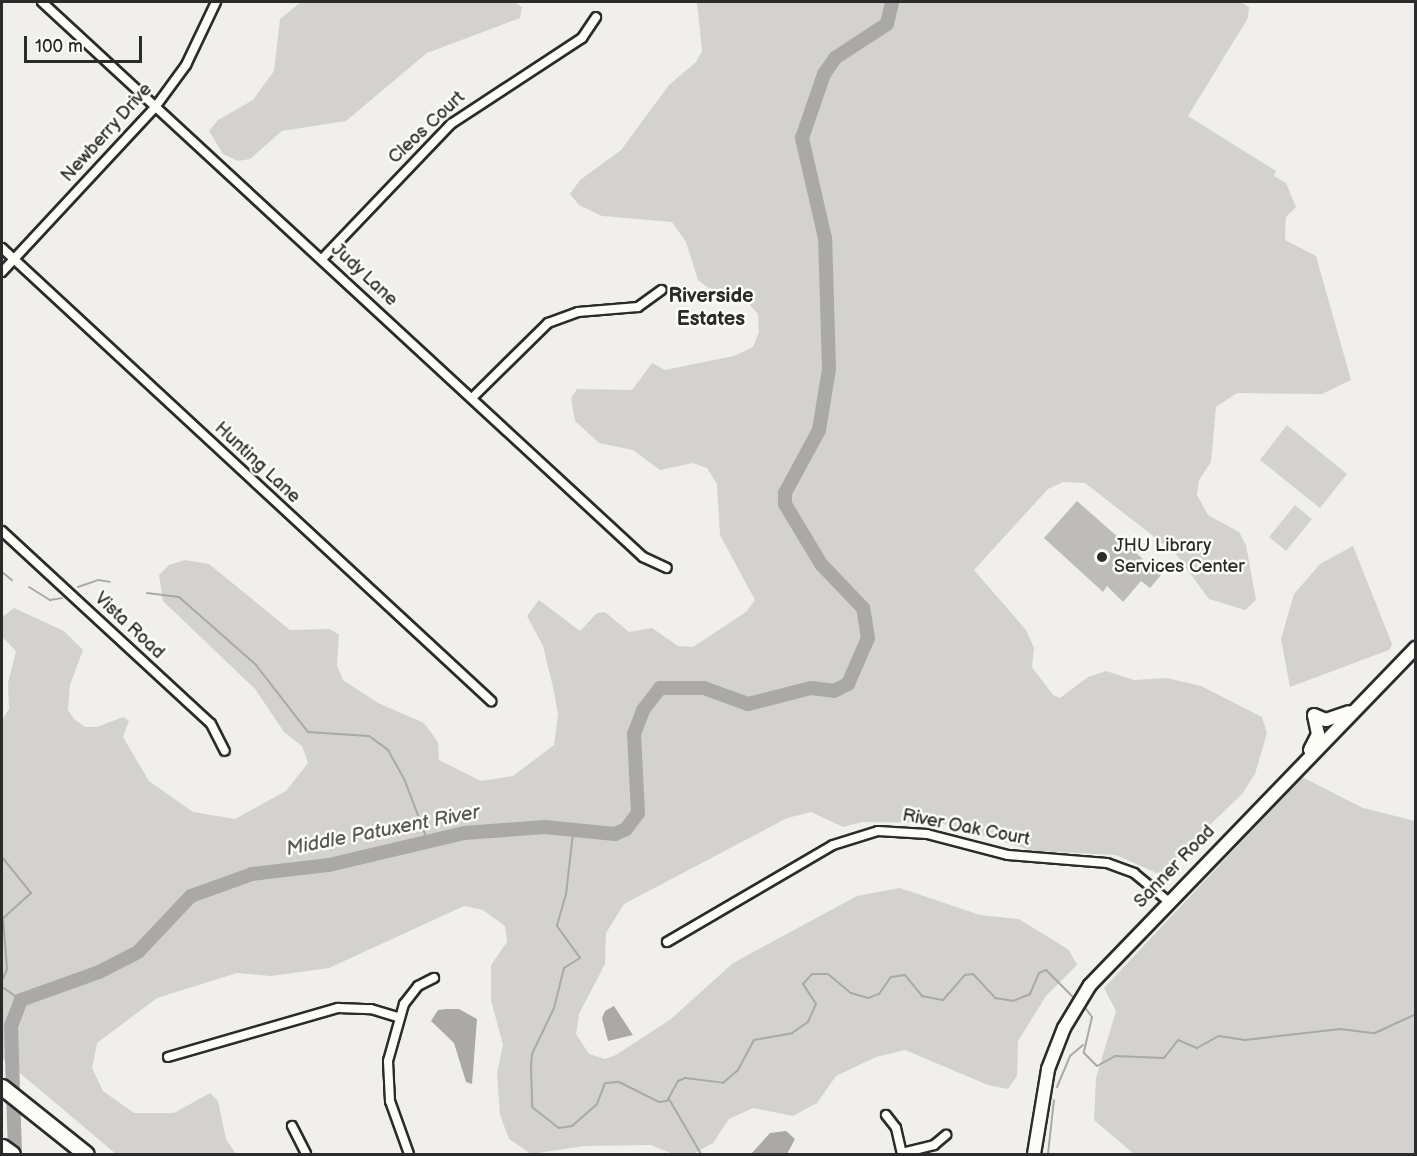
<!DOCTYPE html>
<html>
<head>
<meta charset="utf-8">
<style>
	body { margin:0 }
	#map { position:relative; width:1417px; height:1156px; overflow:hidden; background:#f0efeb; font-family:"Balsamiq Sans",sans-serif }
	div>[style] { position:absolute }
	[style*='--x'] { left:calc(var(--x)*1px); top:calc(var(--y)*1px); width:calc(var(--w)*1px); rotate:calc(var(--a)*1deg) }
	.green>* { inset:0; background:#d3d2cf }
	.water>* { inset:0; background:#aaa9a7 }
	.stream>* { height:2px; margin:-1px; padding:0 1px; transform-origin:1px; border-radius:1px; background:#aaa9a7 }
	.river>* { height:14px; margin:-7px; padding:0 7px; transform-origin:7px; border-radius:7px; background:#aaa9a7 }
	.building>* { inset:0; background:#bdbcb8 }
	.roads { filter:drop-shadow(2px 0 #2b2b2b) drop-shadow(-2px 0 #2b2b2b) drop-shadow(0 2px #2b2b2b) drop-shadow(0 -2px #2b2b2b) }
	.street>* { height:8px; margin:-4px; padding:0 4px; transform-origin:4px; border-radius:4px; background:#fdfcf7 }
	.secondary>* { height:12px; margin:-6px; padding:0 6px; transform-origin:6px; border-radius:6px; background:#fdfcf7 }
	.highway>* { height:15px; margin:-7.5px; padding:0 7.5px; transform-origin:7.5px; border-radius:7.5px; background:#fdfcf7 }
	.dots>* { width:16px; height:16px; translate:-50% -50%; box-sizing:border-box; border:3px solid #fdfcf7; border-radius:50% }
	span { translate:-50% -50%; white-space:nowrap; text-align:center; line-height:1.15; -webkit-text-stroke:5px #fdfcf7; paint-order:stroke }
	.street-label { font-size:18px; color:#2b2b2b }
	.poi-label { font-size:18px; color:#2b2b2b }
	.left { translate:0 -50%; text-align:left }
	.neighbourhood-label { font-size:20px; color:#2b2b2b; font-weight:700 }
	.water-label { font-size:20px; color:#575756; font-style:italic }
	.frame { position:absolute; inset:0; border:3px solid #2b2b2b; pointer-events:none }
	.scale { position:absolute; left:24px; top:36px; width:118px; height:27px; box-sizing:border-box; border:3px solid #2b2b2b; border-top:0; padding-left:8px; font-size:18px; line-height:21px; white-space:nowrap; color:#2b2b2b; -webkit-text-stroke:4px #fdfcf7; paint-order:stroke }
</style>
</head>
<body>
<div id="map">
	<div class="green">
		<i style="clip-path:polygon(301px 2px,514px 2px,522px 7px,520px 18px,427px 53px,346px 121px,282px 131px,250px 159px,238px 161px,223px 154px,209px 131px,218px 120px,253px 100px,274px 71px,280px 19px)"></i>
		<i style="clip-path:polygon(697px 2px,1241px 2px,1249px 7px,1248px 18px,1188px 116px,1276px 171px,1274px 176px,1286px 183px,1296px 207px,1286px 217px,1285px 240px,1316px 256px,1351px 380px,1322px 394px,1237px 393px,1216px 407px,1211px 462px,1199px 480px,1197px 495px,1208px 515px,1239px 532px,1246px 545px,1256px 600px,1245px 610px,1209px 599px,1175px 553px,1085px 483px,1063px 482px,1048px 489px,974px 570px,1026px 630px,1034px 648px,1032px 667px,1053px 695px,1060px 698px,1088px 677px,1106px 671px,1134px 680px,1167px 678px,1201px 686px,1262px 717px,1267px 733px,1255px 774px,1242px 794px,1159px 874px,1116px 855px,1034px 851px,940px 823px,862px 822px,843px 827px,811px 812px,787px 818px,624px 904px,606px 933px,605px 964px,579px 1014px,576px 1034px,589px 1054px,605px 1059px,616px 1055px,671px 1019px,733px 963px,857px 896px,900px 888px,980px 915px,1019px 919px,1069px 950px,1077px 965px,1046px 996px,1018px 1041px,1017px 1076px,1008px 1089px,988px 1085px,905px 1050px,876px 1057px,836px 1076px,817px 1103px,793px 1116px,753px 1108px,729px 1119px,713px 1143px,693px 1154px,673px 1154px,651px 1145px,584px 1146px,531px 1154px,509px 1139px,500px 1115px,497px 1073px,503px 1045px,491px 1000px,491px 965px,507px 942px,505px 926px,483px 910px,464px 906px,329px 968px,271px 976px,237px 973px,157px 998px,97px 1043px,92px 1068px,103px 1091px,134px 1113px,174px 1113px,210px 1093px,218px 1101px,226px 1139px,236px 1154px,116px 1154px,2px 1058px,2px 720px,9px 709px,8px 683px,16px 651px,2px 637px,2px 617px,14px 608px,64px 631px,83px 650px,70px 685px,68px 710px,74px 719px,85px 727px,97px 727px,123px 717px,129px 721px,123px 737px,149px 781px,193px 812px,235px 819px,286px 791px,308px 763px,302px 746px,284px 732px,255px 689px,163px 601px,159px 575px,169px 565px,185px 560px,209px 564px,290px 630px,330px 629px,339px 635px,337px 665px,343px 680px,378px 703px,424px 723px,438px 742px,439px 760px,481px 781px,513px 776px,554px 745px,558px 714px,553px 687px,543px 646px,527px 616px,539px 600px,580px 631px,597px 613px,605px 612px,629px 632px,652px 628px,678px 646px,693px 647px,746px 612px,755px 600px,720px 535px,717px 484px,707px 468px,693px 463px,660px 470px,633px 450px,599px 443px,575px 421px,571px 398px,577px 389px,632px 390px,652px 363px,665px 370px,734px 356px,753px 347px,759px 332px,758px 314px,742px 296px,711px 290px,698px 280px,686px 242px,672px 222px,602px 216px,579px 205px,570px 194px,580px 180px,621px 150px,669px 85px,696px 62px,702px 51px)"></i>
		<i style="clip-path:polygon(1287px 425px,1347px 474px,1320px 508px,1260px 460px)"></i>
		<i style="clip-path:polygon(1295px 505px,1312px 519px,1286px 551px,1269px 537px)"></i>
		<i style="clip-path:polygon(1353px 546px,1392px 644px,1389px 650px,1290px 687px,1281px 639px,1294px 594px,1320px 564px)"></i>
		<i style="clip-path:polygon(1302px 777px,1363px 808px,1415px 821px,1415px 1154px,1134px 1154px,1094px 1120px,1096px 1078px,1116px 1011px,1104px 988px)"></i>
	</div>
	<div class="water">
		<i style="clip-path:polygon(614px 1006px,633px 1035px,608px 1041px,602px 1018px,605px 1011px)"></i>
		<i style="clip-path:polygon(447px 1009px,459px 1009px,477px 1019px,472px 1084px,466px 1082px,454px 1043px,431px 1021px,438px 1010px)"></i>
		<i style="clip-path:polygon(786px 1131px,795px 1139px,787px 1154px,751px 1154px,770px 1133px)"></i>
	</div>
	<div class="stream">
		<i style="--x:2;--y:572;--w:13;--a:39"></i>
		<i style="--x:29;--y:587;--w:25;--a:32"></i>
		<i style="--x:50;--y:600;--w:12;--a:-9"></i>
		<i style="--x:78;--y:587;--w:21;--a:-19"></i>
		<i style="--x:98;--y:580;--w:12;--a:9"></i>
		<i style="--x:147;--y:593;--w:32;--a:7"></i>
		<i style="--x:179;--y:597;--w:103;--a:41.4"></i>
		<i style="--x:256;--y:665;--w:85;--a:52.2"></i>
		<i style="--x:308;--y:732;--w:61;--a:3.8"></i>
		<i style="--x:369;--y:736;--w:24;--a:36"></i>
		<i style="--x:388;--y:750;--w:35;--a:61"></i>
		<i style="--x:405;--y:781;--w:65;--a:69.3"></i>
		<i style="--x:573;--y:833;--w:61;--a:96.5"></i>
		<i style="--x:566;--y:894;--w:33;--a:106"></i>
		<i style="--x:557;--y:926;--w:39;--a:54"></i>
		<i style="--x:580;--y:958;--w:19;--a:148"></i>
		<i style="--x:564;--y:968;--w:41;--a:104"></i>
		<i style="--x:554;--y:1008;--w:51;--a:115.6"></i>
		<i style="--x:532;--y:1054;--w:16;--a:94"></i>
		<i style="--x:531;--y:1070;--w:37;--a:88"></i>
		<i style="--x:532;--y:1107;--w:34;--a:38"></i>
		<i style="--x:559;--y:1128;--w:13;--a:-9"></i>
		<i style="--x:572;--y:1126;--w:33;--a:-41"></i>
		<i style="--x:597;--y:1104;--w:22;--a:-69"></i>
		<i style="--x:605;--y:1083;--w:14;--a:-4"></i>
		<i style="--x:619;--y:1082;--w:45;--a:26.6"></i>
		<i style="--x:659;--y:1102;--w:8;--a:-7"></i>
		<i style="--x:667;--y:1101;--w:23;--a:-61"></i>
		<i style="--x:678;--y:1081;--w:8;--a:-23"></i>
		<i style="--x:685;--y:1078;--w:38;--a:7"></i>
		<i style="--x:723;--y:1083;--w:20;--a:-41"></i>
		<i style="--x:738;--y:1070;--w:34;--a:-62"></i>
		<i style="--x:754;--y:1040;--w:39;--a:-10"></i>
		<i style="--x:792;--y:1033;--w:19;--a:-35"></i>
		<i style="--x:808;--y:1022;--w:20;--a:-66"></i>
		<i style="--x:816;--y:1004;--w:24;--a:-123"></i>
		<i style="--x:803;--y:984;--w:13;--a:-48"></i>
		<i style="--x:812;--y:974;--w:16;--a:0"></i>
		<i style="--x:828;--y:974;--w:30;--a:40"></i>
		<i style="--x:851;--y:993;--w:18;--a:16"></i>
		<i style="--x:868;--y:998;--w:12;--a:-20"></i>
		<i style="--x:879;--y:994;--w:21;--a:-55"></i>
		<i style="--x:891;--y:977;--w:14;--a:-8"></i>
		<i style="--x:905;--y:975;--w:27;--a:51"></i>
		<i style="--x:922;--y:996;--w:21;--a:11"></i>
		<i style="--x:943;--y:1000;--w:33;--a:-49"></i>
		<i style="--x:965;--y:975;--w:8;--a:-7"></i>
		<i style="--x:973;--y:974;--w:33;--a:47"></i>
		<i style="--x:995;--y:998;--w:18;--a:9"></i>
		<i style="--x:1013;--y:1001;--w:18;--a:-22"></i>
		<i style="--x:1030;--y:994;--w:23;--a:-67"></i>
		<i style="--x:1039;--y:973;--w:8;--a:-23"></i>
		<i style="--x:1046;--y:970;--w:42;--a:45"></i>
		<i style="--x:2;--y:857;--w:46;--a:51.1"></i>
		<i style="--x:31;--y:893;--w:38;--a:138"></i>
		<i style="--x:3;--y:918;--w:51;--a:85.5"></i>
		<i style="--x:7;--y:969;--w:13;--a:113"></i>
		<i style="--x:2;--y:987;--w:23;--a:34"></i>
		<i style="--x:1083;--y:1005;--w:15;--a:53"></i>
		<i style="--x:1092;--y:1017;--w:37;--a:103"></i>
		<i style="--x:1084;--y:1053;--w:18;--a:45"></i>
		<i style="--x:1097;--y:1066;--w:21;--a:-29"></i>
		<i style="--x:1115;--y:1056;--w:49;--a:2.3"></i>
		<i style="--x:1164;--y:1058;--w:23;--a:-52"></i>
		<i style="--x:1178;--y:1040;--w:21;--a:23"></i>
		<i style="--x:1197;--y:1048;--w:25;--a:-29"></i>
		<i style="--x:1219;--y:1036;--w:26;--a:9"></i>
		<i style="--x:1245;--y:1040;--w:96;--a:-6.6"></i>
		<i style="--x:1340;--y:1029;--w:35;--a:7"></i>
		<i style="--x:1375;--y:1033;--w:45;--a:-24.9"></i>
		<i style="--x:1057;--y:1087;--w:34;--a:-67"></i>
		<i style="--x:1070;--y:1056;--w:17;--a:-40"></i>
		<i style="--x:669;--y:1099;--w:64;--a:59.8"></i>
		<i style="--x:1048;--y:1154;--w:54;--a:-83.7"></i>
	</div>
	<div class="river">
		<i style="--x:15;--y:1154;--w:128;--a:-91.8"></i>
		<i style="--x:11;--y:1026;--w:28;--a:-69"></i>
		<i style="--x:21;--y:1000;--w:83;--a:-19.7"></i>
		<i style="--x:99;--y:972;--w:44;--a:-27.1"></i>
		<i style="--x:138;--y:952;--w:77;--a:-46.6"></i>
		<i style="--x:191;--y:896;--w:65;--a:-19.8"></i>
		<i style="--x:252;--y:874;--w:78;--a:-6.7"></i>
		<i style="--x:329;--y:865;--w:139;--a:-13.3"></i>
		<i style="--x:464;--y:833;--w:81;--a:-4.2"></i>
		<i style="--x:545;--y:827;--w:70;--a:5.7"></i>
		<i style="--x:615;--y:834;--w:12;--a:-24"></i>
		<i style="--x:626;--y:829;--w:20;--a:-53"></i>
		<i style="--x:638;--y:813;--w:79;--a:-92.9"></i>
		<i style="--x:634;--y:734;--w:26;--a:-69"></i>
		<i style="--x:643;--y:710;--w:28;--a:-52"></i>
		<i style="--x:660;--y:688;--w:44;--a:0"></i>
		<i style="--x:704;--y:688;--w:47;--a:20"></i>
		<i style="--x:748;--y:704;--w:65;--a:-14.3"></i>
		<i style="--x:811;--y:688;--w:23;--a:7"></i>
		<i style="--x:834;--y:691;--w:16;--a:-27"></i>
		<i style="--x:848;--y:684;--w:50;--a:-66.5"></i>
		<i style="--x:868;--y:638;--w:30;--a:-99"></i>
		<i style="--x:863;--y:608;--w:61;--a:-133.7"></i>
		<i style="--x:821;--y:564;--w:70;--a:-121"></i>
		<i style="--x:785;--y:504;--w:11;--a:-90"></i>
		<i style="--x:785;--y:493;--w:72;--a:-61.6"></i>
		<i style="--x:819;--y:430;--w:62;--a:-80.7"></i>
		<i style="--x:829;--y:369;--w:131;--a:-91.7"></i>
		<i style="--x:825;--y:238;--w:103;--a:-103"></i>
		<i style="--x:802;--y:138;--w:68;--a:-71"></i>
		<i style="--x:824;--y:74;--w:19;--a:-55"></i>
		<i style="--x:835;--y:58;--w:62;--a:-33.2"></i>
		<i style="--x:887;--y:24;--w:23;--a:-77"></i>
	</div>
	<div class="building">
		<i style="clip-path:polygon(1077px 501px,1161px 575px,1150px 588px,1141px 581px,1123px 602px,1107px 586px,1103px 592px,1044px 538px)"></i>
	</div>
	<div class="roads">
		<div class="street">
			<i style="--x:42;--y:2;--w:818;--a:42.72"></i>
			<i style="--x:643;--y:557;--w:26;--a:25"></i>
			<i style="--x:2;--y:248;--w:667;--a:42.81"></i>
			<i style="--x:322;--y:259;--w:187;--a:-46.3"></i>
			<i style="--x:451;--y:124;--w:157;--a:-33.3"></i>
			<i style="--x:582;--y:38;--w:25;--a:-56"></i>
			<i style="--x:2;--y:272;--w:226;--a:-47.1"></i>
			<i style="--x:156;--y:106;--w:51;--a:-53.8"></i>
			<i style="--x:186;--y:65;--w:70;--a:-64.5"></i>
			<i style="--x:472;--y:398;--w:107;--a:-44.6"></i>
			<i style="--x:548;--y:323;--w:32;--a:-20"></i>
			<i style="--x:578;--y:312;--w:60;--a:-4.8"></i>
			<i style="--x:638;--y:307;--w:29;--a:-36"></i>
			<i style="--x:2;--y:531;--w:284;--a:42.7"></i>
			<i style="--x:211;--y:724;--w:30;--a:63"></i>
			<i style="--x:667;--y:942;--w:192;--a:-30.3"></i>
			<i style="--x:833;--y:845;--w:47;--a:-17.3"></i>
			<i style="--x:878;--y:831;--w:49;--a:3.5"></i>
			<i style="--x:927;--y:834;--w:84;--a:14.5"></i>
			<i style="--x:1008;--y:855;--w:99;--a:4.6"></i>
			<i style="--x:1107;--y:863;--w:29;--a:20"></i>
			<i style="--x:1134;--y:873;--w:44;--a:39.5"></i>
			<i style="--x:168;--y:1057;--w:177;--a:-16.1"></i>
			<i style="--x:338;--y:1008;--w:33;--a:2"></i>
			<i style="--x:371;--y:1009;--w:28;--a:17"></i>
			<i style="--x:886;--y:1115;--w:16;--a:52"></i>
			<i style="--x:896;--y:1128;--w:27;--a:77"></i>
			<i style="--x:292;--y:1126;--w:31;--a:63"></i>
			<i style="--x:902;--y:1153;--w:33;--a:-14"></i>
			<i style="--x:934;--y:1145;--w:16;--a:-40"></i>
			<i style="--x:409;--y:1154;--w:56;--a:-109.7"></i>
			<i style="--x:390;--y:1101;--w:40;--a:-92.9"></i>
			<i style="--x:388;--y:1061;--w:59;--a:-74.3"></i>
			<i style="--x:404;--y:1004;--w:23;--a:-52"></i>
			<i style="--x:418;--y:986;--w:18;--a:-27"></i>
		</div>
		<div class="secondary">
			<i style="--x:1314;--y:715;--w:13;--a:23"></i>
			<i style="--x:1326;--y:720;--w:24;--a:-19"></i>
			<i style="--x:1310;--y:750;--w:18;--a:-63"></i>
			<i style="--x:1318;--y:734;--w:19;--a:-102"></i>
			<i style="--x:1034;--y:1154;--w:86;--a:-80.6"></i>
			<i style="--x:1048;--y:1069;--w:44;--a:-68.7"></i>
			<i style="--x:1064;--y:1028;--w:50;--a:-58.8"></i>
			<i style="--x:1090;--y:985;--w:469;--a:-46"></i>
		</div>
		<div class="highway">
			<i style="--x:2;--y:1087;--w:107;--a:38.6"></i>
			<i style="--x:2;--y:1147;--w:12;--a:35"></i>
		</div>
	</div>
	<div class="dots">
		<i style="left:1102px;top:557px;background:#2b2b2b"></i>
	</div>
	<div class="street-label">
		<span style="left:427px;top:128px;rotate:-43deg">Cleos Court</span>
		<span style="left:107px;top:133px;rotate:-48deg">Newberry Drive</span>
		<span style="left:364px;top:275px;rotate:43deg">Judy Lane</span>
		<span style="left:257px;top:463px;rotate:43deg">Hunting Lane</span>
		<span style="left:129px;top:626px;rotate:43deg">Vista Road</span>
		<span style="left:966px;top:828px;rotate:11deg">River Oak Court</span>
		<span style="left:1175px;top:867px;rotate:-46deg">Sanner Road</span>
	</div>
	<div class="poi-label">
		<span class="left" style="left:1114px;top:557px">JHU Library<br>Services Center</span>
	</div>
	<div class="neighbourhood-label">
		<span style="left:711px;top:308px">Riverside<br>Estates</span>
	</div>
	<div class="water-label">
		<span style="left:383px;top:831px;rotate:-11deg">Middle Patuxent River</span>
	</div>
	<div class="frame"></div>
	<div class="scale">100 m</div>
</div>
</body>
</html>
